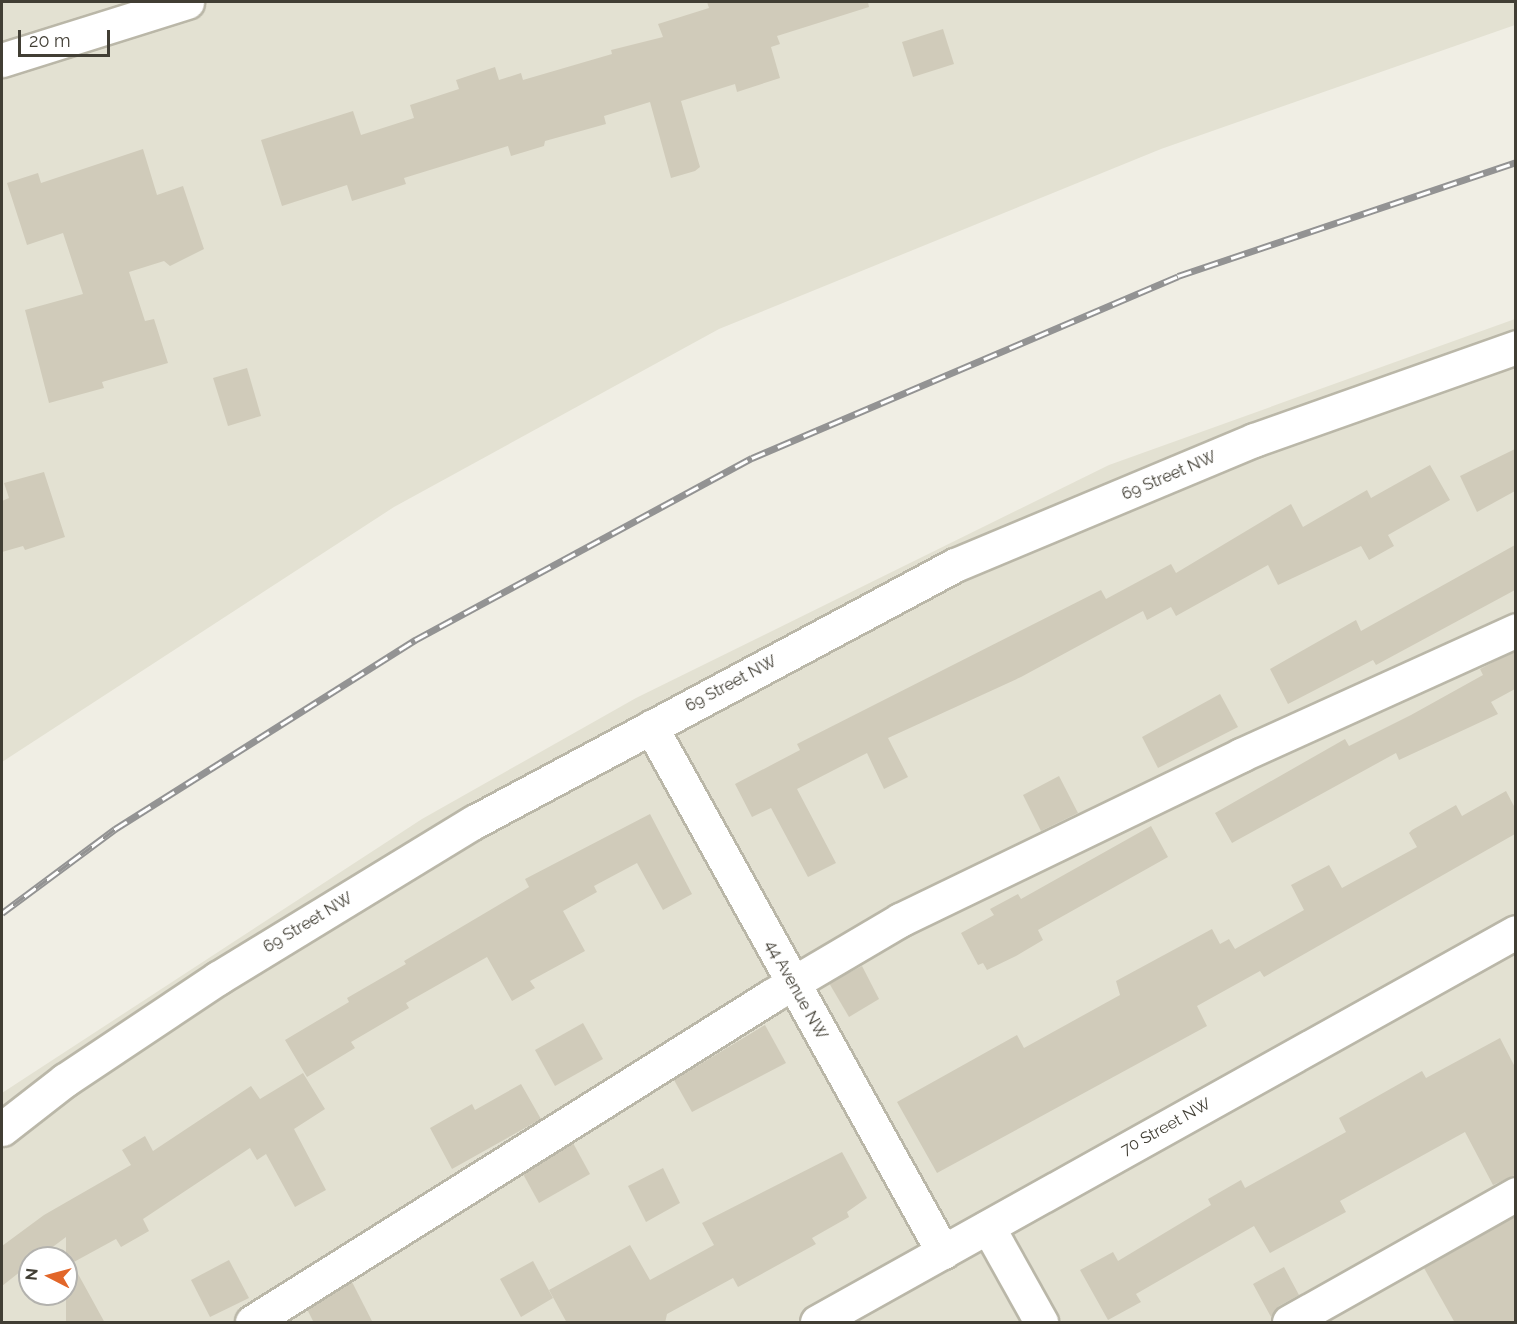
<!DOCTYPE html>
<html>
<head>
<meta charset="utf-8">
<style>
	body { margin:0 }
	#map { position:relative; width:1517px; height:1324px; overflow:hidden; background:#f0eee4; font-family:Raleway,sans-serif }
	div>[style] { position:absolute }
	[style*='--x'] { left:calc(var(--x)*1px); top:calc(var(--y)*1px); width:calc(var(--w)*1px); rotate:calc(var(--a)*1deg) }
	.residential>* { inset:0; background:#e3e1d2 }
	.building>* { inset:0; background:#d0cbba }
	.roads { filter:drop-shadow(2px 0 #bab7a8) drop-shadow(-2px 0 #bab7a8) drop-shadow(0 2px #bab7a8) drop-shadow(0 -2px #bab7a8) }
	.minor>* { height:33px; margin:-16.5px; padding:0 16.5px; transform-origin:16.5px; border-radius:16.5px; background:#fff }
	.rail>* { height:7px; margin-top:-3.5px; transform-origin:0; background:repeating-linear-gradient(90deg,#fff 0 14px,#939393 0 28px); box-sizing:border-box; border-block:2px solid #939393 }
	span { translate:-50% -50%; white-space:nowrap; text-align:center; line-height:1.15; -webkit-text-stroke:4.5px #fff; paint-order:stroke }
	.street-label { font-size:16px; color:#413e34 }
	.frame { position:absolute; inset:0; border:3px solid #413e34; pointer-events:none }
	.north { position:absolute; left:18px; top:1246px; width:60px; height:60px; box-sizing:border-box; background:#fff; border:2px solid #b3b2ae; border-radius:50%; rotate:276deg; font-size:16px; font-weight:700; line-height:24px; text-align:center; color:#413e34 }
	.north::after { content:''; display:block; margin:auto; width:21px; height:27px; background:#e26629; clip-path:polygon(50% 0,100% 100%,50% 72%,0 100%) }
	.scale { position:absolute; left:18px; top:30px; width:92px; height:27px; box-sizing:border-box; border:3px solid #413e34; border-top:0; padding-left:8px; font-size:18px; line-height:21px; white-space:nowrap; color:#413e34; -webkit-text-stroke:4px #fff; paint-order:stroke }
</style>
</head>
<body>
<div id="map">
	<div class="residential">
		<i style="clip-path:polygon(2px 2px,1515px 2px,1515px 25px,1161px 149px,719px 329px,394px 507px,2px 762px)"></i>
		<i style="clip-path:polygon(evenodd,1515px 319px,1515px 1322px,2px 1322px,2px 1093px,422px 819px,636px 698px,1109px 465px,1515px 319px,30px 1258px,66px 1258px,66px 1294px,30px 1294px,30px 1258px)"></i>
	</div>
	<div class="building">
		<i style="clip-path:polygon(707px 2px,868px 2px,869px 7px,777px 36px,780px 44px,771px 47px,780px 78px,737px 92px,735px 84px,681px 101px,700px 167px,695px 171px,671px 178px,650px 102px,604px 116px,606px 124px,545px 141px,544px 146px,511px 156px,508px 146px,404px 178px,406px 184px,352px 201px,347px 185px,282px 206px,261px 140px,353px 111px,361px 135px,414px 118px,410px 105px,459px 89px,456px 80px,495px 67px,499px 80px,521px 73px,523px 80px,612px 54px,611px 50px,663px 37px,658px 24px,709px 8px)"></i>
		<i style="clip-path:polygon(943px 29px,954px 64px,913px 77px,902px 42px)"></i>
		<i style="clip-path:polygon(143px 149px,157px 195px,183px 186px,204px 249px,170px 266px,164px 261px,129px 272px,145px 321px,154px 319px,168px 363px,102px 382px,104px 388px,49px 403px,25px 310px,83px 294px,63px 233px,27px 245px,7px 183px,38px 173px,41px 183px)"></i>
		<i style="clip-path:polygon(247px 368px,261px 416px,228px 426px,213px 378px)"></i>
		<i style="clip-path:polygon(1515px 449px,1515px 491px,1477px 512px,1460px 476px)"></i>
		<i style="clip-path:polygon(1430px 465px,1450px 500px,1388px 535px,1394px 546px,1369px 560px,1361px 546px,1278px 585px,1268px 565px,1176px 616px,1171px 607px,1147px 620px,1143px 611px,1021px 677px,888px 738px,908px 777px,884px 789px,867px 753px,797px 789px,836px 863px,808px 877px,771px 808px,752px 817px,735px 784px,800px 750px,797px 744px,1101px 590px,1106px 599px,1171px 564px,1176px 573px,1291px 504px,1303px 527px,1367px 490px,1371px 498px)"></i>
		<i style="clip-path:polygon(44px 472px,65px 537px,25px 550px,23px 546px,2px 552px,2px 501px,9px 498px,4px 483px)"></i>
		<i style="clip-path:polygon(1515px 545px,1515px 590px,1376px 665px,1373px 660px,1288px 704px,1270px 669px,1356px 620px,1361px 631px)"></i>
		<i style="clip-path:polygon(1515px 651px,1515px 689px,1491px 702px,1498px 714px,1399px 760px,1396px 753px,1232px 843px,1215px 813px,1345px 739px,1349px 746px,1411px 715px,1483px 675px,1480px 669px)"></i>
		<i style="clip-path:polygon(1220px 694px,1238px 727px,1158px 768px,1142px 737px)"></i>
		<i style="clip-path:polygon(1059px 776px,1078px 813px,1041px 831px,1023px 795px)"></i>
		<i style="clip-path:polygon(1506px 791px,1515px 808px,1515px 834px,1264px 977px,1260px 971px,1197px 1006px,1207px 1026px,937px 1173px,897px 1102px,1017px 1035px,1024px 1048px,1120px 995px,1116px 981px,1212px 929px,1220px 944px,1229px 939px,1235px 949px,1304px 910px,1291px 885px,1329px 865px,1342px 888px,1417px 847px,1409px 833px,1412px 830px,1456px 805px,1462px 816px)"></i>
		<i style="clip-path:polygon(650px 814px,692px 894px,663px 910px,637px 863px,594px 886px,597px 892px,563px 911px,585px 951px,530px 981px,535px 988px,512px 1001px,487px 957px,406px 1003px,409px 1008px,351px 1042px,355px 1048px,307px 1077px,285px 1040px,349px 1002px,347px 998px,406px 964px,404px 961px,529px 887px,525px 879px)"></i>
		<i style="clip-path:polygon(1151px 826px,1168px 857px,1038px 930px,1043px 940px,1016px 956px,987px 970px,983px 963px,978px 965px,961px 933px,994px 915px,990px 909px,1018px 894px,1021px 899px)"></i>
		<i style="clip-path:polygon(862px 966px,879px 999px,849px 1017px,829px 983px)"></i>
		<i style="clip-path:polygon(583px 1023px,603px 1059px,555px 1086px,535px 1050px)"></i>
		<i style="clip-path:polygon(765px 1025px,786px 1063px,692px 1112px,674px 1080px)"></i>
		<i style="clip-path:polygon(1500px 1038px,1515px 1067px,1515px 1175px,1493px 1185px,1465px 1132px,1340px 1201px,1346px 1212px,1270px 1253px,1254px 1226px,1136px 1294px,1141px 1302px,1108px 1320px,1080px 1270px,1113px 1252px,1118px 1261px,1211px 1205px,1208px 1199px,1241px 1180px,1245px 1188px,1346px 1132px,1339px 1118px,1422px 1071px,1426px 1078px)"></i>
		<i style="clip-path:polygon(303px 1073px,325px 1109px,294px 1129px,326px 1190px,295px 1207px,266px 1154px,257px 1160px,250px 1148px,143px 1219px,149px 1231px,121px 1247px,116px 1239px,72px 1263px,105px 1323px,66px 1323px,66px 1237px,38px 1258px,30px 1258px,30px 1264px,2px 1286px,2px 1246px,44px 1215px,131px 1165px,122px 1150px,145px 1136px,153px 1151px,251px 1086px,260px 1099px)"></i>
		<i style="clip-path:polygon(521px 1084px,541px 1119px,452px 1169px,430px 1128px,472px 1104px,475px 1110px)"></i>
		<i style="clip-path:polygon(573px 1143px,590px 1174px,539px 1203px,523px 1174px)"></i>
		<i style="clip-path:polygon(842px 1152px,867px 1198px,847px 1212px,849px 1217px,812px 1238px,816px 1244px,738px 1287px,733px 1278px,667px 1314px,665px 1323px,567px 1323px,549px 1290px,630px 1245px,650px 1280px,714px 1245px,702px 1223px)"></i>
		<i style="clip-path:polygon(663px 1168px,680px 1203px,646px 1222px,628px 1186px)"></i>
		<i style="clip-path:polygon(1515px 1216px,1515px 1323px,1455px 1323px,1424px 1268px)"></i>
		<i style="clip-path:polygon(229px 1260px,249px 1298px,210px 1317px,191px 1280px)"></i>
		<i style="clip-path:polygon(533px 1261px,553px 1298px,521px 1317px,500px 1279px)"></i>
		<i style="clip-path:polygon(1284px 1267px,1299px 1295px,1279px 1306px,1271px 1317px,1253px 1284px)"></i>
		<i style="clip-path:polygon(352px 1282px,373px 1323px,314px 1323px,307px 1309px)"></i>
	</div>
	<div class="roads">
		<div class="minor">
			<i style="--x:2;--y:60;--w:194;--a:-17.4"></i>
			<i style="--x:651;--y:727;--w:601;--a:60.92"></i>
			<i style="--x:2;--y:1129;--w:80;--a:-37.9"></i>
			<i style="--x:65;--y:1080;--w:184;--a:-33.7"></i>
			<i style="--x:218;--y:978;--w:300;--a:-31.4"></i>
			<i style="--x:474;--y:822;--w:545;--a:-28.12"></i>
			<i style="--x:955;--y:565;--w:324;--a:-22.7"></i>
			<i style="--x:1254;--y:440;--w:278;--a:-19.5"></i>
			<i style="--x:988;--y:1227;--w:109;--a:60.8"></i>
			<i style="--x:252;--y:1322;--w:613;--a:-32.13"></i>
			<i style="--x:771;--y:996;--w:150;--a:-30.5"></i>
			<i style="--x:900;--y:920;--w:379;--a:-25.8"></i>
			<i style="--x:1241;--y:755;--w:302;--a:-24.4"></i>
			<i style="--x:817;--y:1322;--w:800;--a:-29.16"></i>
			<i style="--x:1289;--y:1322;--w:261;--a:-29.4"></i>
		</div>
	</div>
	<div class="rail">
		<i style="--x:2;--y:913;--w:141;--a:-36.6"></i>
		<i style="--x:115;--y:829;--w:355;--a:-32.2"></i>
		<i style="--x:415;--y:640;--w:383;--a:-28.4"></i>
		<i style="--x:752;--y:458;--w:463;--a:-23.1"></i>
		<i style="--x:1178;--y:276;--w:357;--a:-18.6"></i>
	</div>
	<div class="street-label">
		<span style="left:1169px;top:476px;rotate:-23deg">69 Street NW</span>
		<span style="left:731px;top:684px;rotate:-28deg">69 Street NW</span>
		<span style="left:308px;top:923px;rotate:-31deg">69 Street NW</span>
		<span style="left:796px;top:990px;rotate:61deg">44 Avenue NW</span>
		<span style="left:1166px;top:1127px;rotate:-29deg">70 Street NW</span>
	</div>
	<div class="frame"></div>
	<div class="north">N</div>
	<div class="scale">20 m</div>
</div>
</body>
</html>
